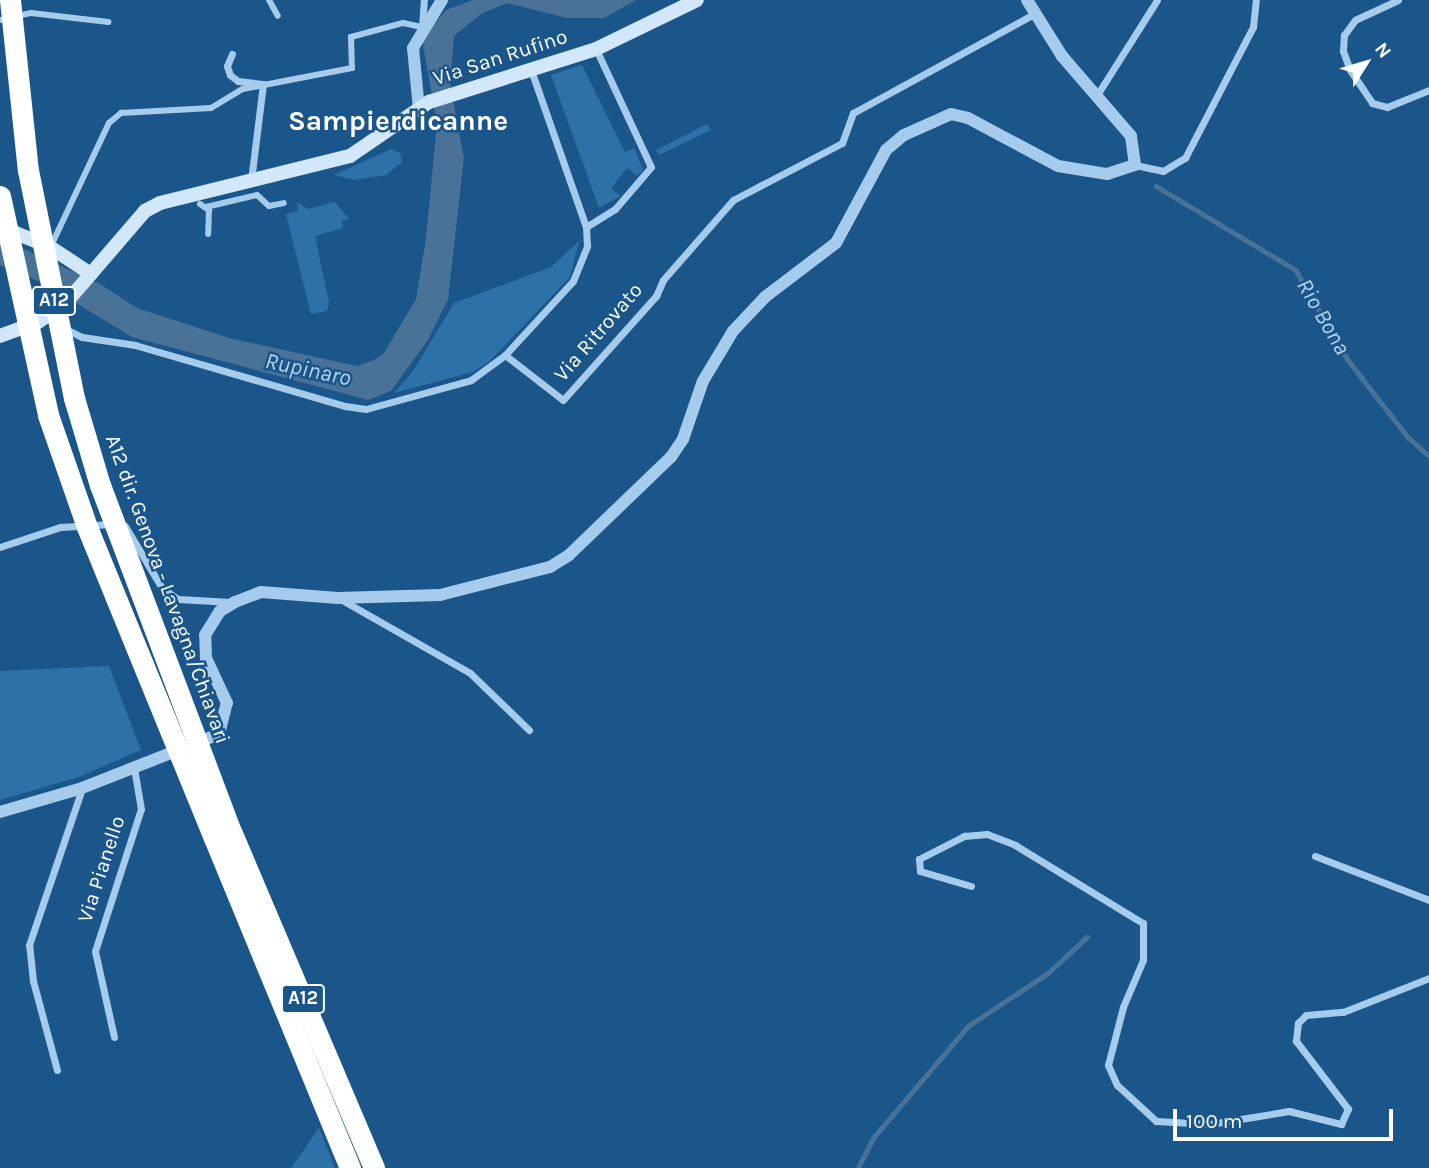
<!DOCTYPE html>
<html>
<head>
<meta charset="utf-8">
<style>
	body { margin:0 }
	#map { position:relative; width:1429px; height:1168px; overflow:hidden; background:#1b568a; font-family:Karla,sans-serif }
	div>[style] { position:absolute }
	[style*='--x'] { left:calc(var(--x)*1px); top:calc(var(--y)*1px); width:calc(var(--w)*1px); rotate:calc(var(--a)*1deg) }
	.green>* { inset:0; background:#2e70a8 }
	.water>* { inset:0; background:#487298 }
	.stream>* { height:4.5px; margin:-2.25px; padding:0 2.25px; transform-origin:2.25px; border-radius:2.25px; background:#487298 }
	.pedestrian>* { height:6px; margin:-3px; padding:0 3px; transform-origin:3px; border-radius:3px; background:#a6cced }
	.minor>* { height:7px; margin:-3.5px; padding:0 3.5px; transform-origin:3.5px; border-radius:3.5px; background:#a6cced }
	.tertiary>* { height:12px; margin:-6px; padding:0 6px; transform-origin:6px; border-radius:6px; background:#a6cced }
	.secondary>* { height:14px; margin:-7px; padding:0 7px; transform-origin:7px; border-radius:7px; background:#d2e7f9 }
	.motorway>* { height:21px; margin:-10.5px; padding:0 10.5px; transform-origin:10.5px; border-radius:10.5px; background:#fff }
	.motorway-bridge>* { height:21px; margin:-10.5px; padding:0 10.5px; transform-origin:10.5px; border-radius:10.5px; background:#fff }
	span { translate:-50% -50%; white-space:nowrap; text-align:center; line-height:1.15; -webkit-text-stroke:5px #1b568a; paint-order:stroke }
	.shield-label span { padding:2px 5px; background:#1b568a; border:2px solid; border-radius:5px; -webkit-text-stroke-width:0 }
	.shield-label { font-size:19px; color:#fff; font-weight:700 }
	.street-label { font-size:21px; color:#fff }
	.water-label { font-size:23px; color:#b1d6f4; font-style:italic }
	.district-label { font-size:28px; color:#fff; font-weight:700 }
	.north { position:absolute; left:1331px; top:28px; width:70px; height:70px; -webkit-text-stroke:5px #1b568a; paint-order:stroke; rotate:53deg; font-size:19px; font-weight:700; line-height:28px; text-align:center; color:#fff }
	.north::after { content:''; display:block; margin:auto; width:24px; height:32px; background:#fff; clip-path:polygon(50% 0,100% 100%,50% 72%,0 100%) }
	.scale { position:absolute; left:1173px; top:1109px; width:220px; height:32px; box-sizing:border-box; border:4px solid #fff; border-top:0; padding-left:9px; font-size:21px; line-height:24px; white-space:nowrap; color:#fff; -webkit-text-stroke:5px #1b568a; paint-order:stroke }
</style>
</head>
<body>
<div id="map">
	<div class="green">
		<i style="clip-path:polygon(582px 65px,625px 152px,634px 148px,643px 170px,637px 176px,627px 168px,611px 188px,620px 196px,599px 208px,551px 75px)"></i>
		<i style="clip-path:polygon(707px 124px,711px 130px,659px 155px,656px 150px)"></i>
		<i style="clip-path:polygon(391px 149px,400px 153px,402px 162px,386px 175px,354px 180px,334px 175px)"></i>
		<i style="clip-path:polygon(297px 202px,308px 209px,335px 202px,349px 219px,342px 221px,343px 228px,315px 236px,329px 302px,327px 311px,311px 314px,286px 214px,298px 211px)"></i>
		<i style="clip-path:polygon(579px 241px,570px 277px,490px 361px,473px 372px,394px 393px,413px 371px,454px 303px,551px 267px)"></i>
		<i style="clip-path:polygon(109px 666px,141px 750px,79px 777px,0 800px,0 671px)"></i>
		<i style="clip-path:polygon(319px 1128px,335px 1168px,291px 1168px)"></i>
	</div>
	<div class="water">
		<i style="clip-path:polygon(473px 0,636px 0,604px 18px,567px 18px,507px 3px,481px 14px,454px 36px,450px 84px,464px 158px,448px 299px,428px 340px,391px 391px,368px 400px,132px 337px,43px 283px,0 265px,0 238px,100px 284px,137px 308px,229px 338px,357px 366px,374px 360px,384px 353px,416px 299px,426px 238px,437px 123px,422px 39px,446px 10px)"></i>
	</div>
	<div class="stream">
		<i style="--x:1156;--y:186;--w:163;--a:31"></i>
		<i style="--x:1296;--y:270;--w:104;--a:60"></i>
		<i style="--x:1348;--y:360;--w:98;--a:52.1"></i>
		<i style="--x:1408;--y:437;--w:28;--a:42"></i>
		<i style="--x:858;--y:1168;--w:35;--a:-63"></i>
		<i style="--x:874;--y:1137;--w:145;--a:-49.7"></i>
		<i style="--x:968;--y:1026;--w:96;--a:-33.5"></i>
		<i style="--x:1048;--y:973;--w:53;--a:-42.7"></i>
	</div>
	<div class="pedestrian">
		<i style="--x:269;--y:0;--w:18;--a:61"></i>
		<i style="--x:0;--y:20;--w:32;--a:-13"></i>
		<i style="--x:31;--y:13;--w:78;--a:6.7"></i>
		<i style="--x:200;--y:204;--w:11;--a:34"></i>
		<i style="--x:209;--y:210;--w:24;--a:92"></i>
		<i style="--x:206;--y:207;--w:52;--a:-13.2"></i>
		<i style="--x:257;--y:195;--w:16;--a:43"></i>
		<i style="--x:269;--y:206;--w:15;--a:-11"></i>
		<i style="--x:51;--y:246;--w:136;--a:-64.8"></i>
		<i style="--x:109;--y:123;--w:16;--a:-40"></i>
		<i style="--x:121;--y:113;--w:90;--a:-3.2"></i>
		<i style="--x:211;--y:108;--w:37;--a:-31"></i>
		<i style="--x:243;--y:89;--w:111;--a:-10.9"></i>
		<i style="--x:352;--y:68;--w:31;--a:-92"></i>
		<i style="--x:351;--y:37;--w:54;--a:-15.1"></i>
		<i style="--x:403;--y:23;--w:19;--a:12"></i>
	</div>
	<div class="minor">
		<i style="--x:1398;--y:0;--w:47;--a:155.1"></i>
		<i style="--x:1355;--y:20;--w:19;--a:126"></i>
		<i style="--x:1344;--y:35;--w:16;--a:94"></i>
		<i style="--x:1343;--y:51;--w:20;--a:70"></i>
		<i style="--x:1350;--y:70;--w:40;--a:56"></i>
		<i style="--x:1372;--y:103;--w:16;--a:15"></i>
		<i style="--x:1387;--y:107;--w:45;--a:-22"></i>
		<i style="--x:422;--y:27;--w:27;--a:-86"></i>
		<i style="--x:232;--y:54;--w:13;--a:113"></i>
		<i style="--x:227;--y:66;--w:9;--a:72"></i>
		<i style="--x:230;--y:75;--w:10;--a:37"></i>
		<i style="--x:238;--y:81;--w:25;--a:7"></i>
		<i style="--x:263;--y:84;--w:97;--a:97.1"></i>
		<i style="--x:531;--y:70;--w:166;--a:70.7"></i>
		<i style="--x:1097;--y:95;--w:112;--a:-57.7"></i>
		<i style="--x:1135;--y:165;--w:29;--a:12"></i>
		<i style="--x:1163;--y:171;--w:26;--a:-31"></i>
		<i style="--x:1185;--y:158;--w:148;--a:-62.6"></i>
		<i style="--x:1253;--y:27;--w:27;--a:-84"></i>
		<i style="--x:64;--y:328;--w:20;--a:27"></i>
		<i style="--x:82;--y:337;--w:54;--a:8.6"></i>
		<i style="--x:135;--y:345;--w:219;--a:16.2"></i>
		<i style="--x:345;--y:406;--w:21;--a:8"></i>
		<i style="--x:366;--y:409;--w:109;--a:-15.4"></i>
		<i style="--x:471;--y:380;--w:42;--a:-36.3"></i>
		<i style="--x:505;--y:355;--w:73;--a:37.8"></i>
		<i style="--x:563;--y:400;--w:140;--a:-48.2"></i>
		<i style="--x:656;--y:296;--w:17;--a:-66"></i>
		<i style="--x:663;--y:280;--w:106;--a:-48.8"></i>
		<i style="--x:733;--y:200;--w:123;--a:-27.6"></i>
		<i style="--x:842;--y:143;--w:32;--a:-70"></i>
		<i style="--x:853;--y:113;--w:206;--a:-28.7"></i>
		<i style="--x:505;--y:355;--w:100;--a:-47.4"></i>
		<i style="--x:573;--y:281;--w:38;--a:-68"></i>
		<i style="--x:587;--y:246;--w:19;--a:-93"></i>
		<i style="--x:586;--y:227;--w:34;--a:-32"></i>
		<i style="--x:615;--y:209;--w:55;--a:-49.4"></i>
		<i style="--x:651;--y:167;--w:130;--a:-115"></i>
		<i style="--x:125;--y:526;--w:72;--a:59.2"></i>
		<i style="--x:162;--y:588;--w:19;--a:35"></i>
		<i style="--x:178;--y:599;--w:53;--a:3.2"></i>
		<i style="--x:0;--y:547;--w:63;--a:-18.4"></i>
		<i style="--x:60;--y:527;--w:51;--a:-3.4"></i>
		<i style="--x:342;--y:600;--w:147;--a:29.7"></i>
		<i style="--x:470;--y:673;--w:82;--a:44"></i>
		<i style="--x:1315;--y:856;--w:122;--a:21.1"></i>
		<i style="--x:971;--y:886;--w:53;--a:-163.6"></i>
		<i style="--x:920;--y:871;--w:12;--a:-95"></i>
		<i style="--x:919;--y:859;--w:51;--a:-27.1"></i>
		<i style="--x:964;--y:836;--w:23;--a:-5"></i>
		<i style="--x:987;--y:834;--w:30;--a:21"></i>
		<i style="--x:1015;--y:845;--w:150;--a:31.4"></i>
		<i style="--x:1143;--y:923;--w:37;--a:90"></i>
		<i style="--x:1143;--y:960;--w:51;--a:113.1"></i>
		<i style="--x:1123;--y:1007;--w:60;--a:104.5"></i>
		<i style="--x:1108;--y:1065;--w:22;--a:66"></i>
		<i style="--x:1117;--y:1085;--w:53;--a:42.7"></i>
		<i style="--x:1156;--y:1121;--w:54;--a:3.2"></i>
		<i style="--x:1210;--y:1124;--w:80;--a:-9.3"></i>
		<i style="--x:1289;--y:1111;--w:54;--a:14"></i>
		<i style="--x:1341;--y:1124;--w:17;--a:-65"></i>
		<i style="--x:1348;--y:1109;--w:86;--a:-127.4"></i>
		<i style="--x:1296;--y:1041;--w:18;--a:-84"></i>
		<i style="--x:1298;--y:1023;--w:11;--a:-45"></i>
		<i style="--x:1306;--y:1015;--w:37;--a:-5"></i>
		<i style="--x:1343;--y:1012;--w:92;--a:-21.6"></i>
		<i style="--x:114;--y:1037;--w:88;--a:-102.5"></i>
		<i style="--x:95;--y:951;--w:149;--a:-72.1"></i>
		<i style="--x:141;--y:809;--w:42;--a:-99.7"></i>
		<i style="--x:57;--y:1070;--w:92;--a:-105.1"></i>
		<i style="--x:33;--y:981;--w:36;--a:-96"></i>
		<i style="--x:29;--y:945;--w:166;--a:-71.3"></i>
	</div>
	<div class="tertiary">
		<i style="--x:419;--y:109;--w:61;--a:-95.6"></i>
		<i style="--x:413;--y:48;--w:56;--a:-58.9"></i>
		<i style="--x:0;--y:812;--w:85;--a:-16.3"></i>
		<i style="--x:82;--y:788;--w:147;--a:-21.5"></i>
		<i style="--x:219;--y:734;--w:32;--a:-76"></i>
		<i style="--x:227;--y:703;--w:50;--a:-115"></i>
		<i style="--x:206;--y:658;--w:23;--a:-92"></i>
		<i style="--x:205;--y:635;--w:28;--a:-58"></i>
		<i style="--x:220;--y:611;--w:17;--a:-31"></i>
		<i style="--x:235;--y:602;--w:28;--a:-21"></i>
		<i style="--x:261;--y:592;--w:77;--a:4.5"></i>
		<i style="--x:338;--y:598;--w:102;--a:-1.7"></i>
		<i style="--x:440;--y:595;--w:114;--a:-14.3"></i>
		<i style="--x:550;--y:567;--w:22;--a:-32"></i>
		<i style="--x:569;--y:555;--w:141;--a:-43.9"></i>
		<i style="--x:671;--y:457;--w:22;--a:-56"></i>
		<i style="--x:683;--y:439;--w:61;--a:-71"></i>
		<i style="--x:703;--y:381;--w:58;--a:-59"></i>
		<i style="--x:733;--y:331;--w:47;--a:-46.7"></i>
		<i style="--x:765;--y:297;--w:89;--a:-37.3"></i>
		<i style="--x:836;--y:243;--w:106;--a:-61.7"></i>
		<i style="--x:886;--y:150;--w:23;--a:-40"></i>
		<i style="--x:904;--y:135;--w:51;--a:-24.1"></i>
		<i style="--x:951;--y:114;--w:17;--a:13"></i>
		<i style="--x:968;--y:118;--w:102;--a:28.1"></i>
		<i style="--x:1058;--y:166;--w:50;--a:9.3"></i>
		<i style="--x:1107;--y:174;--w:29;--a:-18"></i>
		<i style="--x:1135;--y:165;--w:29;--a:-98"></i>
		<i style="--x:1131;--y:136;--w:106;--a:-130.8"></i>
		<i style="--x:1062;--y:56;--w:66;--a:-122"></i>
	</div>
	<div class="secondary">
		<i style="--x:3;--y:228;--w:51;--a:22"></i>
		<i style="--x:50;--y:247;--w:49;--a:33.4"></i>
		<i style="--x:0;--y:336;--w:40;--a:-20.2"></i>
		<i style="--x:38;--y:322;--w:32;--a:-34"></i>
		<i style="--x:65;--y:304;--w:123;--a:-49.3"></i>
		<i style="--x:145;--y:211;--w:17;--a:-28"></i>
		<i style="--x:160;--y:203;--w:196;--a:-13.9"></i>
		<i style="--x:350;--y:156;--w:96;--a:-34.4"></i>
		<i style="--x:429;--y:102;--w:175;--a:-17.6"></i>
		<i style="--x:596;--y:49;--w:112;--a:-25.9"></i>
	</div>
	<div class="motorway">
		<i style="--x:231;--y:831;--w:366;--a:67"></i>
		<i style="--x:214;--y:838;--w:357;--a:67.6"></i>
	</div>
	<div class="motorway-bridge">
		<i style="--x:10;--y:0;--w:171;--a:84"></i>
		<i style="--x:28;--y:170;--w:233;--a:78.6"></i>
		<i style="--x:74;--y:398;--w:91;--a:73.4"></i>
		<i style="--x:100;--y:485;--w:370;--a:69.3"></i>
		<i style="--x:0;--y:196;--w:224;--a:77.6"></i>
		<i style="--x:48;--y:415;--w:119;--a:70.8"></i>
		<i style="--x:87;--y:527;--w:336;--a:67.8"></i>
	</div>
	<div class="shield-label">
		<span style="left:54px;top:301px">A12</span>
		<span style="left:303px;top:999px">A12</span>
	</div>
	<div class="street-label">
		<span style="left:500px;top:57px;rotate:-18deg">Via San Rufino</span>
		<span style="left:598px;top:332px;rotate:-49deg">Via Ritrovato</span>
		<span style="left:168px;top:589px;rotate:70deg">A12 dir. Genova - Lavagna/Chiavari</span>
		<span style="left:101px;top:869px;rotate:-72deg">Via Pianello</span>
	</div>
	<div class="water-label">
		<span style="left:1323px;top:317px;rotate:60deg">Rio Bona</span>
		<span style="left:308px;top:370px;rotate:12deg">Rupinaro</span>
	</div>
	<div class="district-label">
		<span style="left:398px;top:121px">Sampierdicanne</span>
	</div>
	<div class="north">N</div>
	<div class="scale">100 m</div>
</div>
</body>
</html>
